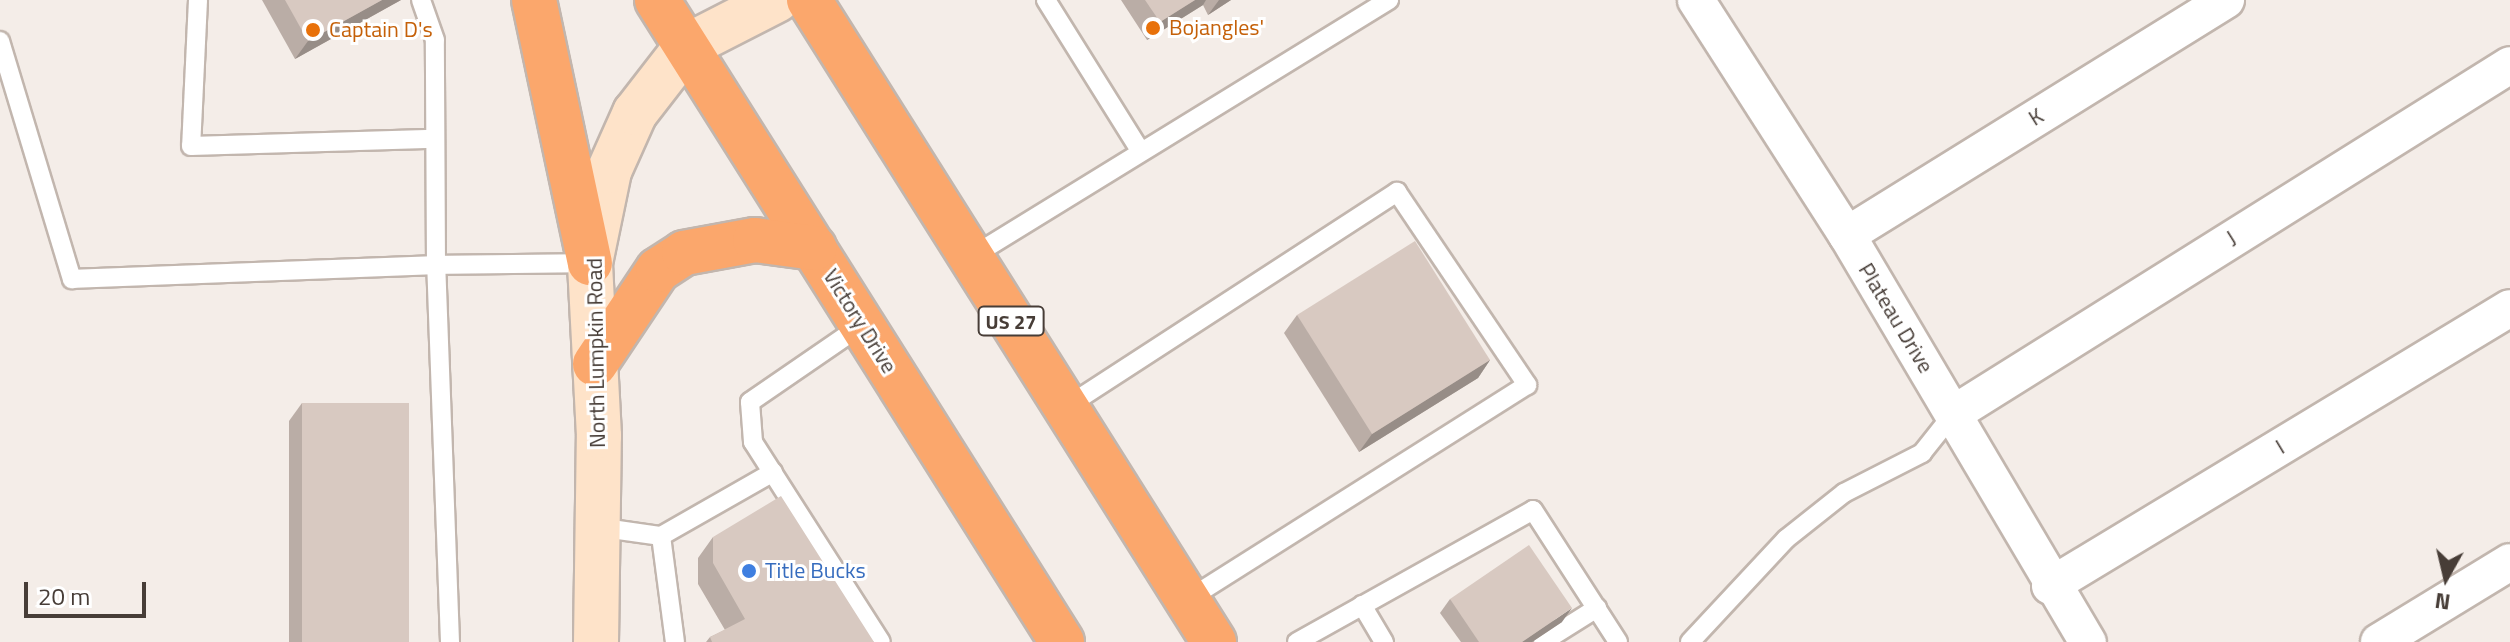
<!DOCTYPE html>
<html>
<head>
<meta charset="utf-8">
<style>
	body { margin:0 }
	#map { position:relative; width:2510px; height:642px; overflow:hidden; background:#f4ede8; font-family:"Titillium Web",sans-serif }
	div>[style] { position:absolute }
	[style*='--x'] { left:calc(var(--x)*1px); top:calc(var(--y)*1px); width:calc(var(--w)*1px); rotate:calc(var(--a)*1deg) }
	.roads { filter:drop-shadow(2px 0 #c2b6ae) drop-shadow(-2px 0 #c2b6ae) drop-shadow(0 2px #c2b6ae) drop-shadow(0 -2px #c2b6ae) }
	.lane>* { height:18px; margin:-9px; padding:0 9px; transform-origin:9px; border-radius:9px; background:#fff }
	.street>* { height:36px; margin:-18px; padding:0 18px; transform-origin:18px; border-radius:18px; background:#fff }
	.secondary>* { height:44px; margin:-22px; padding:0 22px; transform-origin:22px; border-radius:22px; background:#fee3c9 }
	.highway>* { height:44px; margin:-22px; padding:0 22px; transform-origin:22px; border-radius:22px; background:#fba76c }
	.wall>* { inset:0; background:#baada6 }
	.shaded-wall>* { inset:0; background:#978d87 }
	.building>* { inset:0; background:#d8c9c1 }
	.dots>* { width:22px; height:22px; translate:-50% -50%; box-sizing:border-box; border:4px solid #fff; border-radius:50% }
	span { translate:-50% -50%; white-space:nowrap; text-align:center; line-height:1.15; -webkit-text-stroke:6px #fff; paint-order:stroke }
	.shield-label span { padding:2px 6px; background:#fff; border:2px solid; border-radius:6px; -webkit-text-stroke-width:0 }
	.shield-label { font-size:20px; color:#473d37; font-weight:700 }
	.food-label { font-size:22px; color:#c56008 }
	.left { translate:0 -50%; text-align:left }
	.street-label { font-size:22px; color:#473d37 }
	.shop-label { font-size:22px; color:#366cbe }
	.north { position:absolute; left:2406px; top:538px; width:80px; height:80px; -webkit-text-stroke:6px #fff; paint-order:stroke; rotate:188deg; font-size:22px; font-weight:700; line-height:32px; text-align:center; color:#473d37 }
	.north::after { content:''; display:block; margin:auto; width:28px; height:36px; background:#473d37; clip-path:polygon(50% 0,100% 100%,50% 72%,0 100%) }
	.scale { position:absolute; left:24px; top:582px; width:122px; height:36px; box-sizing:border-box; border:4px solid #473d37; border-top:0; padding-left:10px; font-size:24px; line-height:28px; white-space:nowrap; color:#473d37; -webkit-text-stroke:6px #fff; paint-order:stroke }
</style>
</head>
<body>
<div id="map">
	<div class="roads">
		<div class="lane">
			<i style="--x:198;--y:0;--w:146;--a:92.7"></i>
			<i style="--x:191;--y:146;--w:243;--a:-1.7"></i>
			<i style="--x:1046;--y:0;--w:179;--a:58"></i>
			<i style="--x:0;--y:41;--w:249;--a:73.2"></i>
			<i style="--x:72;--y:279;--w:364;--a:-2.2"></i>
			<i style="--x:436;--y:265;--w:225;--a:-90.3"></i>
			<i style="--x:435;--y:40;--w:42;--a:-109.3"></i>
			<i style="--x:971;--y:257;--w:491;--a:-31.6"></i>
			<i style="--x:862;--y:325;--w:136;--a:145.5"></i>
			<i style="--x:750;--y:402;--w:40;--a:85.7"></i>
			<i style="--x:753;--y:442;--w:237;--a:57.4"></i>
			<i style="--x:1066;--y:407;--w:395;--a:-33"></i>
			<i style="--x:1397;--y:192;--w:233;--a:56"></i>
			<i style="--x:1527;--y:385;--w:402;--a:147.7"></i>
			<i style="--x:597;--y:527;--w:65;--a:8"></i>
			<i style="--x:661;--y:536;--w:129;--a:-29.7"></i>
			<i style="--x:661;--y:536;--w:107;--a:82.5"></i>
			<i style="--x:1362;--y:605;--w:43;--a:59.3"></i>
			<i style="--x:450;--y:642;--w:377;--a:-92.1"></i>
			<i style="--x:436;--y:265;--w:154;--a:-0.7"></i>
			<i style="--x:1297;--y:642;--w:270;--a:-29.2"></i>
			<i style="--x:1533;--y:510;--w:157;--a:57.2"></i>
			<i style="--x:1543;--y:642;--w:64;--a:-32.2"></i>
			<i style="--x:1690;--y:642;--w:141;--a:-47"></i>
			<i style="--x:1786;--y:539;--w:74;--a:-38.4"></i>
			<i style="--x:1844;--y:493;--w:88;--a:-27.1"></i>
			<i style="--x:1922;--y:453;--w:50;--a:-51.5"></i>
		</div>
		<div class="street">
			<i style="--x:1696;--y:0;--w:279;--a:57.3"></i>
			<i style="--x:1847;--y:235;--w:473;--a:59.4"></i>
			<i style="--x:1847;--y:235;--w:446;--a:-31.8"></i>
			<i style="--x:1953;--y:414;--w:657;--a:-32.07"></i>
			<i style="--x:2050;--y:586;--w:537;--a:-31.15"></i>
			<i style="--x:2379;--y:642;--w:153;--a:-31.4"></i>
		</div>
		<div class="secondary">
			<i style="--x:596;--y:642;--w:206;--a:-89.2"></i>
			<i style="--x:599;--y:436;--w:173;--a:-93"></i>
			<i style="--x:590;--y:263;--w:94;--a:-78.3"></i>
			<i style="--x:609;--y:171;--w:64;--a:-65.9"></i>
			<i style="--x:635;--y:113;--w:85;--a:-52.2"></i>
			<i style="--x:687;--y:46;--w:101;--a:-27.1"></i>
		</div>
		<div class="highway">
			<i style="--x:534;--y:0;--w:269;--a:78"></i>
			<i style="--x:657;--y:0;--w:759;--a:57.75"></i>
			<i style="--x:809;--y:0;--w:759;--a:57.75"></i>
			<i style="--x:595;--y:364;--w:113;--a:-56.2"></i>
			<i style="--x:658;--y:270;--w:31;--a:-33"></i>
			<i style="--x:684;--y:253;--w:72;--a:-10.4"></i>
			<i style="--x:755;--y:240;--w:60;--a:7.7"></i>
		</div>
	</div>
	<div class="wall">
		<i style="clip-path:polygon(262px 0,401px 0,295px 59px)"></i>
		<i style="clip-path:polygon(1121px 0,1231px 0,1208px 15px,1203px 5px,1147px 40px)"></i>
		<i style="clip-path:polygon(1297px 315px,1490px 360px,1478px 378px,1359px 452px,1284px 333px)"></i>
		<i style="clip-path:polygon(302px 403px,409px 642px,289px 642px,289px 421px)"></i>
		<i style="clip-path:polygon(713px 537px,874px 642px,706px 642px,710px 637px,725px 630px,698px 584px,698px 558px)"></i>
		<i style="clip-path:polygon(1450px 599px,1562px 622px,1532px 642px,1461px 642px,1440px 613px)"></i>
	</div>
	<div class="shaded-wall">
		<i style="clip-path:polygon(382px 0,401px 0,295px 59px,308px 41px)"></i>
		<i style="clip-path:polygon(1195px 0,1206px 0,1203px 5px,1147px 40px,1160px 22px)"></i>
		<i style="clip-path:polygon(1219px 0,1231px 0,1208px 15px)"></i>
		<i style="clip-path:polygon(1490px 360px,1478px 378px,1359px 452px,1372px 434px)"></i>
		<i style="clip-path:polygon(1572px 608px,1562px 622px,1532px 642px,1522px 642px)"></i>
	</div>
	<div class="building">
		<i style="clip-path:polygon(285px 0,382px 0,308px 41px)"></i>
		<i style="clip-path:polygon(1145px 0,1195px 0,1160px 22px)"></i>
		<i style="clip-path:polygon(1415px 241px,1490px 360px,1372px 434px,1297px 315px)"></i>
		<i style="clip-path:polygon(302px 403px,409px 403px,409px 642px,302px 642px)"></i>
		<i style="clip-path:polygon(781px 496px,874px 642px,712px 642px,710px 637px,745px 619px,713px 563px,713px 537px)"></i>
		<i style="clip-path:polygon(1529px 545px,1572px 608px,1522px 642px,1479px 642px,1450px 599px)"></i>
	</div>
	<div class="dots">
		<i style="left:1153px;top:28px;background:#e8710a"></i>
		<i style="left:313px;top:30px;background:#e8710a"></i>
		<i style="left:749px;top:571px;background:#3f7fe0"></i>
	</div>
	<div class="shield-label">
		<span style="left:1011px;top:321px">US 27</span>
	</div>
	<div class="food-label">
		<span class="left" style="left:1169px;top:28px">Bojangles'</span>
		<span class="left" style="left:329px;top:30px">Captain D's</span>
	</div>
	<div class="street-label">
		<span style="left:2036px;top:117px;rotate:-32deg">K</span>
		<span style="left:2231px;top:238px;rotate:-32deg">J</span>
		<span style="left:1896px;top:318px;rotate:59deg">Plateau Drive</span>
		<span style="left:860px;top:321px;rotate:58deg">Victory Drive</span>
		<span style="left:596px;top:353px;rotate:-91deg">North Lumpkin Road</span>
		<span style="left:2280px;top:447px;rotate:-31deg">I</span>
	</div>
	<div class="shop-label">
		<span class="left" style="left:765px;top:571px">Title Bucks</span>
	</div>
	<div class="north">N</div>
	<div class="scale">20 m</div>
</div>
</body>
</html>
